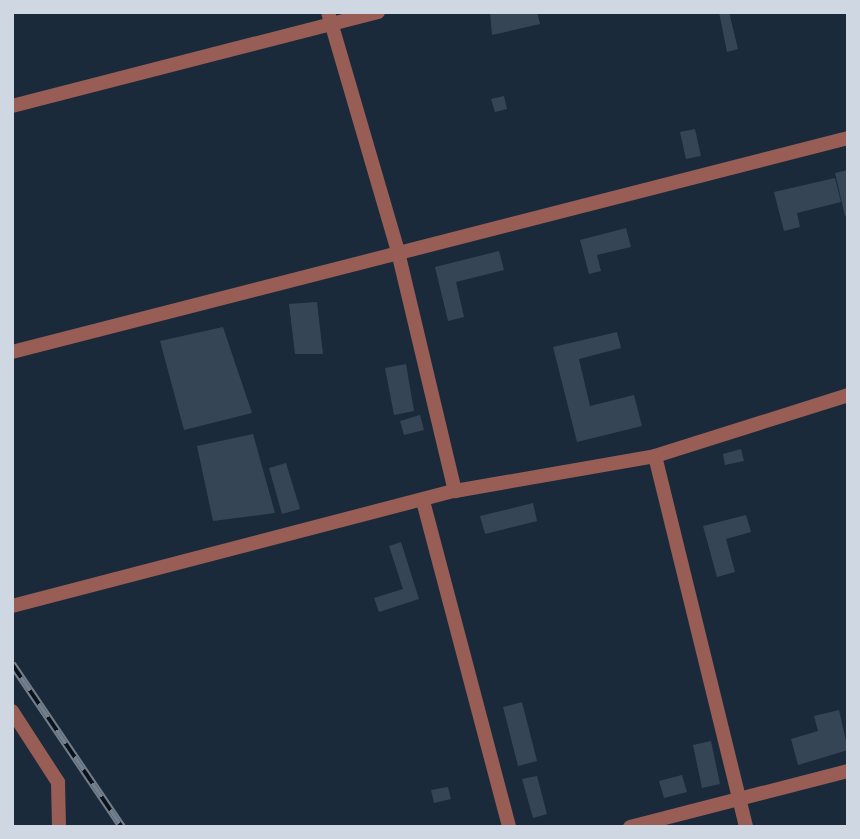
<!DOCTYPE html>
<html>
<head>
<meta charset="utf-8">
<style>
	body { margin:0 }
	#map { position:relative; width:860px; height:839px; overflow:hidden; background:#1b2a3a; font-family:Manrope,sans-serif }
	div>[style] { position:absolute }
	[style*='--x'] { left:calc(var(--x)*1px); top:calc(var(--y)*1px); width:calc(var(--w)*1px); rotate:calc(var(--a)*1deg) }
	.building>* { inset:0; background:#354556 }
	.minor>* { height:14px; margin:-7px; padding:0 7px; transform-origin:7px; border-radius:7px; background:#985e56 }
	.rail>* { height:8px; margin-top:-4px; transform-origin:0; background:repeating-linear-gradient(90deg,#0c1219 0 16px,#727e8c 0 32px); box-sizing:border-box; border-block:2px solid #727e8c }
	span { translate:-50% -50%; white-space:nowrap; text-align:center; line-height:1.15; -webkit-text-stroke:5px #0c1219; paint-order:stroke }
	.frame { position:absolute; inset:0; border:14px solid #ced7e2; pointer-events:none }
</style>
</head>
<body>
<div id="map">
	<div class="building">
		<i style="clip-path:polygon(490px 12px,537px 12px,540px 24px,492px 35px)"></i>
		<i style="clip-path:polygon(719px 12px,729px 12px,738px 49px,727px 52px)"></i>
		<i style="clip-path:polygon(504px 96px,507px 109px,495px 112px,491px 99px)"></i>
		<i style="clip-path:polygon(695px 129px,701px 156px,686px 159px,680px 132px)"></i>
		<i style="clip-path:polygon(848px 170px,848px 215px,845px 216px,835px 173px)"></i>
		<i style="clip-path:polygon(835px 178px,841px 202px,797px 213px,800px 227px,784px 231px,774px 192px)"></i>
		<i style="clip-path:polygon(626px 228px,631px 247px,597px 255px,601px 271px,589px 274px,580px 240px)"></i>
		<i style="clip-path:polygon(499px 251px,504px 270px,456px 282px,464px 317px,448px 321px,435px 267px)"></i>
		<i style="clip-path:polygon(317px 302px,323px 354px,295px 354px,289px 304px)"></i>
		<i style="clip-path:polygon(223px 327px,252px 413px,184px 430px,160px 341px)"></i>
		<i style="clip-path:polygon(617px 332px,621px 348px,579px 359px,590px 406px,634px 395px,642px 426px,577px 442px,553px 347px)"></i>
		<i style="clip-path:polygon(406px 364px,414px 411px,394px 415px,385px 368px)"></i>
		<i style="clip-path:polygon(420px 415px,424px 430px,404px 435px,400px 421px)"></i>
		<i style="clip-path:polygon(253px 434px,275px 513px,213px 521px,197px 446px)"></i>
		<i style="clip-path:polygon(741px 449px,744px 461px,725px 465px,723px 454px)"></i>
		<i style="clip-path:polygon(286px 463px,300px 509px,282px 514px,269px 468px)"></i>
		<i style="clip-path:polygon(533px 503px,537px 521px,485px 534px,480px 516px)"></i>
		<i style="clip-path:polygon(746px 515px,751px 532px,726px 539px,735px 572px,717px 577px,703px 526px)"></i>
		<i style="clip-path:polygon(401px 542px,419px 599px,379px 612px,374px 598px,403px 589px,389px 546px)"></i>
		<i style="clip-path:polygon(522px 702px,537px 761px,518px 766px,503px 707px)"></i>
		<i style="clip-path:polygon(839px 710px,848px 750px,798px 765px,791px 739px,818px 731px,814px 716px)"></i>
		<i style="clip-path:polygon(711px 741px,720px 784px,702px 788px,693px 745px)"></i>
		<i style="clip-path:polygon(682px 775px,687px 792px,664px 798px,659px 781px)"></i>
		<i style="clip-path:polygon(537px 776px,547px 814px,533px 818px,522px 779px)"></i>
		<i style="clip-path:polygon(448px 787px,451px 799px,434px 803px,431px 790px)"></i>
	</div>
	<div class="minor">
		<i style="--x:328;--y:12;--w:250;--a:73.7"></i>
		<i style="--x:398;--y:252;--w:246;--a:76.6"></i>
		<i style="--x:12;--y:106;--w:378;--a:-14.4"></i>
		<i style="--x:12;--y:352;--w:863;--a:-14.36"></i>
		<i style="--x:655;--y:456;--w:382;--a:76.2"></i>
		<i style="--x:423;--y:501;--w:337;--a:75.2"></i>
		<i style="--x:12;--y:606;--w:458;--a:-14.6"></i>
		<i style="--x:455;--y:491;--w:203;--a:-9.9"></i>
		<i style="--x:655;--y:456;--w:202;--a:-17.5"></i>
		<i style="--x:12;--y:711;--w:85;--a:57.1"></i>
		<i style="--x:58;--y:782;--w:45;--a:88.7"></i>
		<i style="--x:630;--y:827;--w:225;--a:-14.4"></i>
	</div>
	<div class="rail">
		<i style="--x:12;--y:664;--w:197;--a:56"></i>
	</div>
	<div class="frame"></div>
</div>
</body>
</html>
